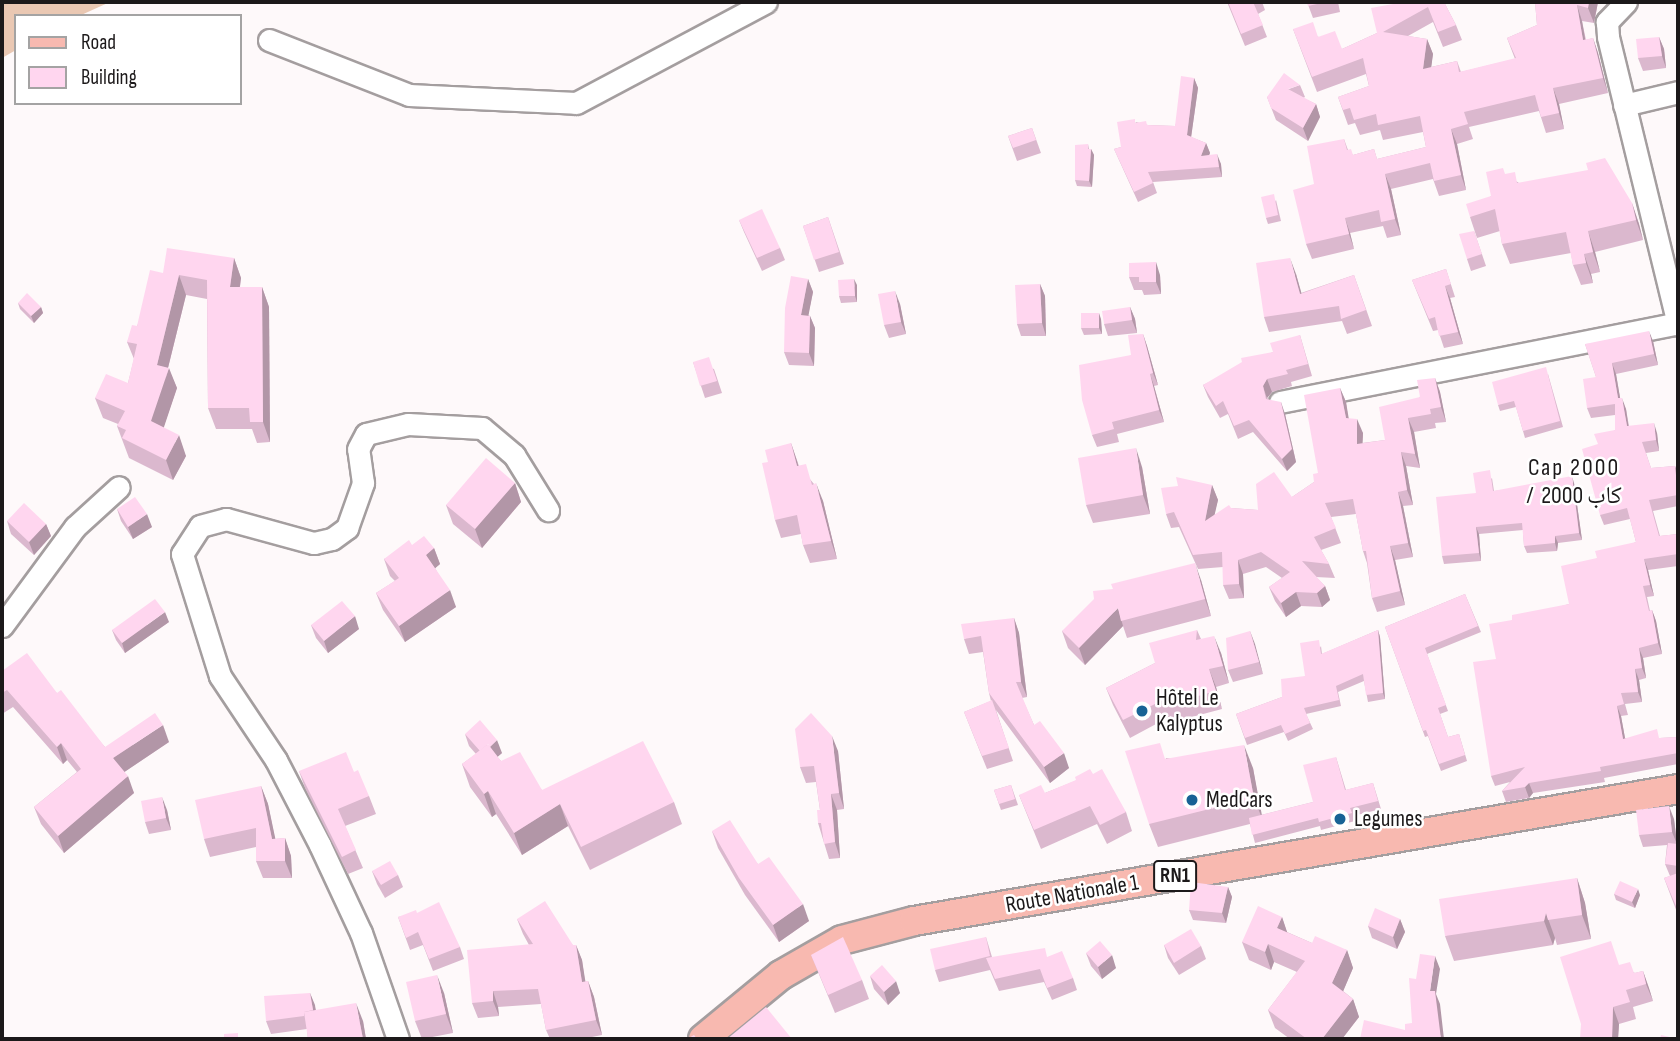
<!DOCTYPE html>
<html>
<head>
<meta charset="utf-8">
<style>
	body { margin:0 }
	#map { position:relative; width:1680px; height:1041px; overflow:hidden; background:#fef9fa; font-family:"Sofia Sans Condensed","Noto Naskh Arabic",sans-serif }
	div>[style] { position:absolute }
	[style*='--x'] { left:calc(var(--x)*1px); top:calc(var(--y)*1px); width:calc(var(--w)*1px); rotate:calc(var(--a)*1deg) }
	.green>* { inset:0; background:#eac8b3 }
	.roads { filter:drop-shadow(2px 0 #a49e9f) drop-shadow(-2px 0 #a49e9f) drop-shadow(0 2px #a49e9f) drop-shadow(0 -2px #a49e9f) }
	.minor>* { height:21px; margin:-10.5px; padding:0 10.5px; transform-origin:10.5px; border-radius:10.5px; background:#fff }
	.major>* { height:28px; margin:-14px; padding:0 14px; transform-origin:14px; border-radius:14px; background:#f8b9b0 }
	.wall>* { inset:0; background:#dbb8ce }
	.shaded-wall>* { inset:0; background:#b296a7 }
	.building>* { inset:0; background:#ffd6ef }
	.dots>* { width:19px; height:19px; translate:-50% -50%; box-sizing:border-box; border:4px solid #fff; border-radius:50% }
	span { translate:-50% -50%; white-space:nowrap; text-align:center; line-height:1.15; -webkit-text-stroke:5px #fff; paint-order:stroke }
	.shield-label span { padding:2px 5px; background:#fff; border:2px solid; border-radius:5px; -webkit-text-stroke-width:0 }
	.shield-label { font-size:21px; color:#1c191a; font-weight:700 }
	.poi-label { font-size:23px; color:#1c191a }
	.left { translate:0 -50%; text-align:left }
	.street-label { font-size:23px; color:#1c191a }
	.neighbourhood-label { font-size:24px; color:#1c191a; letter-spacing:2px }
	.frame { position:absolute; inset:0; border:4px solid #1c191a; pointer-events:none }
	.legend { position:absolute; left:14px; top:14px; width:228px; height:91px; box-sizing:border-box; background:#fff; border:2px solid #a4a3a3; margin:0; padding:9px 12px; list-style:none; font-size:21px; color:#1c191a }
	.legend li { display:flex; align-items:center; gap:14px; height:35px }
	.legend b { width:35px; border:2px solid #a4a3a3 }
</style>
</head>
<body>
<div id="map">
	<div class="green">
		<i style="clip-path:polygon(2px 2px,110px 2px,79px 16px,16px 16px,16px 50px,2px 58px)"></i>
	</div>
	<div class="roads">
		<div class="minor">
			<i style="--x:1626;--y:2;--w:28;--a:134"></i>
			<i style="--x:1607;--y:22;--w:15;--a:86"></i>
			<i style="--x:1608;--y:37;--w:296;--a:76.3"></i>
			<i style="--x:269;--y:40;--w:150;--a:21.4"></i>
			<i style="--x:409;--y:95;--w:167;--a:2.7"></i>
			<i style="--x:576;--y:103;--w:215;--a:-28"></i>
			<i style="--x:1624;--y:105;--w:56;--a:-13.5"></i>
			<i style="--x:1280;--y:402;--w:406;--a:-11.2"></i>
			<i style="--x:2;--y:626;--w:123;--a:-53.6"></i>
			<i style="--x:75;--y:527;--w:59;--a:-42.3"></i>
			<i style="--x:398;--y:1039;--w:112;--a:-109.2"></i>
			<i style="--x:361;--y:933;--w:97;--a:-115"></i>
			<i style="--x:320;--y:845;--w:96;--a:-117.4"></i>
			<i style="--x:276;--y:760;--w:101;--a:-123.7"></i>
			<i style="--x:220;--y:676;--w:128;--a:-107.3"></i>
			<i style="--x:182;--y:554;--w:33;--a:-57"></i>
			<i style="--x:200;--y:526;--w:27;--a:-15"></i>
			<i style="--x:226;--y:519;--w:91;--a:15.3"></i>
			<i style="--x:314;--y:543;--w:18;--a:-13"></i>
			<i style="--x:332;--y:539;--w:19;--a:-36"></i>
			<i style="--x:347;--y:528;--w:48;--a:-70.4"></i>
			<i style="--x:363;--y:483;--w:34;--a:-98"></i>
			<i style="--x:358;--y:449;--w:17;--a:-62"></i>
			<i style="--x:366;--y:434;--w:43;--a:-13.4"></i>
			<i style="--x:408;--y:424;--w:74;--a:3.1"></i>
			<i style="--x:482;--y:428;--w:42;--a:40.2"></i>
			<i style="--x:514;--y:455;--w:65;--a:58.3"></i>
		</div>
		<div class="major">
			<i style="--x:703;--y:1039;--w:101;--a:-39.4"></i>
			<i style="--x:781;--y:975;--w:70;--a:-29.8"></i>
			<i style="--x:842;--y:940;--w:74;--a:-14.8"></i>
			<i style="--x:914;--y:921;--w:775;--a:-9.8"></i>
		</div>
	</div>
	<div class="wall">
		<i style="clip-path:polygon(1227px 2px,1262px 2px,1265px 10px,1258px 14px,1267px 37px,1245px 46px)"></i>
		<i style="clip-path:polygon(1307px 2px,1338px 2px,1340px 12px,1313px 18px)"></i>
		<i style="clip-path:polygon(1404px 2px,1444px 2px,1456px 25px,1462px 40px,1443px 47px,1433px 22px,1408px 36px,1427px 39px,1433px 54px,1431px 67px,1457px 61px,1461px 72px,1515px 59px,1507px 38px,1537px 25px,1535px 2px,1598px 2px,1594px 23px,1582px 21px,1586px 40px,1593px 38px,1598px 53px,1608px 93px,1559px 104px,1564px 129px,1546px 133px,1539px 111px,1469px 127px,1473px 139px,1457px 144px,1466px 190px,1439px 196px,1433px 179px,1391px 189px,1401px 235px,1387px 238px,1383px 226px,1350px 233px,1354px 249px,1312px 259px,1306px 244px,1314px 184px,1344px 139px,1348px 150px,1353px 155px,1374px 149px,1377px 159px,1426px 147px,1423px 132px,1383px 140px,1380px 130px,1360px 135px,1355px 123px,1348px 125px,1338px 97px,1369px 86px,1366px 74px,1317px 92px,1293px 29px,1319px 37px,1342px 49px,1377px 33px)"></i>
		<i style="clip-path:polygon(1659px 37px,1664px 49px,1666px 68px,1643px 71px,1638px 58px)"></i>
		<i style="clip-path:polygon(1194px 78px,1198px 88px,1191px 137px,1206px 143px,1210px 153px,1209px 155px,1221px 164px,1222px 177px,1153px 182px,1157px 193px,1138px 202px,1114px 149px,1121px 147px,1136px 122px,1148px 125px,1175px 126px)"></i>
		<i style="clip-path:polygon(1300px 85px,1305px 97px,1303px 98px,1316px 104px,1320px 117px,1308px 141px,1276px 120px,1267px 97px)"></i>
		<i style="clip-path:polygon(1032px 128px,1041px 153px,1017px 161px,1008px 136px)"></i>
		<i style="clip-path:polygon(1088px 144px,1089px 149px,1091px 149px,1094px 155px,1092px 187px,1077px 186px,1075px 180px)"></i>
		<i style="clip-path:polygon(1505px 174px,1519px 183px,1632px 203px,1639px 224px,1643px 240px,1595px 252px,1600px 272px,1591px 274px,1593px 283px,1581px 285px,1573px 265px,1571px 253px,1510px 264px,1502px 244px,1500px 231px,1477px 238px,1470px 217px,1491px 196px)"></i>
		<i style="clip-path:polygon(1276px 200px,1281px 221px,1268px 224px,1266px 218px)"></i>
		<i style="clip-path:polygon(828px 217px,844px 264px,819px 272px,803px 226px)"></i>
		<i style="clip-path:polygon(739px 220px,780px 248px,785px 260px,762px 271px,744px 232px)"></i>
		<i style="clip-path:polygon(1474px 231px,1486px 266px,1471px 271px,1467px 259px)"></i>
		<i style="clip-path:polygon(234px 258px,241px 278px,240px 287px,262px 287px,269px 307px,270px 442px,257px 443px,252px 429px,216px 429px,208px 408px,207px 299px,186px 295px,168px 368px,177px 388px,163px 428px,186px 456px,173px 480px,129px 458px,117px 426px,118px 424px,103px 418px,95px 398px,128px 383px,134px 359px,127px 342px,137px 326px,163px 273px)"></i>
		<i style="clip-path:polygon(1446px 269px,1455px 297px,1450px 298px,1463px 344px,1444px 348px,1438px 330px,1433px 331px,1412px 280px)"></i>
		<i style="clip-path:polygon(1296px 274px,1301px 293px,1354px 275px,1372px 326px,1347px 334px,1342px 321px,1269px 332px,1264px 317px)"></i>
		<i style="clip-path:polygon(1160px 275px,1161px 294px,1144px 295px,1142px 290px,1134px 290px,1129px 277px)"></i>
		<i style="clip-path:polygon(808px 279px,813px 292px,808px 315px,810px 316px,815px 328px,814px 366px,789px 365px,784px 352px)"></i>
		<i style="clip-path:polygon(1040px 284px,1045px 296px,1046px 336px,1021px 336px,1017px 324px)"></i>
		<i style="clip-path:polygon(857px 285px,857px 302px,841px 303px,839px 296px)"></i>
		<i style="clip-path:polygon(18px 303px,41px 307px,43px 313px,34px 323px,20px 309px)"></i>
		<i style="clip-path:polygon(900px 304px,906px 334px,889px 338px,884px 325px)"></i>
		<i style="clip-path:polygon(1130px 307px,1135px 319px,1137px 333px,1108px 336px,1104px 324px)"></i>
		<i style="clip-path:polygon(1101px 319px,1102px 334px,1084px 335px,1081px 328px)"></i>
		<i style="clip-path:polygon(1143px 334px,1147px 346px,1158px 385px,1154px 386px,1164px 422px,1117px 434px,1119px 442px,1097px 447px,1092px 435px,1131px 355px)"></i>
		<i style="clip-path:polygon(1300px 335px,1312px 376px,1291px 382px,1292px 386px,1272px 392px,1267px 398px,1285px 414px,1296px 462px,1287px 471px,1253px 432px,1238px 439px,1228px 414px,1220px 418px,1208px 397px,1203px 385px,1273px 352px)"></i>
		<i style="clip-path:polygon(1653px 341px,1658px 365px,1616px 374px,1620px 398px,1626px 409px,1629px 426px,1657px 433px,1659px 451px,1646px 453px,1651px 468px,1675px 466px,1678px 474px,1678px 506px,1653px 511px,1660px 536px,1678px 534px,1678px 566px,1648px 570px,1654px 596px,1647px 597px,1650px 611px,1652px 610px,1656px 621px,1662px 654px,1643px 658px,1646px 678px,1639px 680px,1642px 702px,1625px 704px,1628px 715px,1621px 716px,1625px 738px,1660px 738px,1678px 737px,1678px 764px,1604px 778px,1605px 782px,1533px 793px,1529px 798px,1506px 802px,1502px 791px,1510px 782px,1495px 786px,1491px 776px,1496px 659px,1512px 620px,1569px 604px,1597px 558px,1636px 542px,1630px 519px,1604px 525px,1600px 515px,1598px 444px,1615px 430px,1615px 415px,1591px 418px,1587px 408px,1596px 377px,1585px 344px)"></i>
		<i style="clip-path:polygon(693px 362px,714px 369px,722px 393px,705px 398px)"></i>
		<i style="clip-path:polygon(1548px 374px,1563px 427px,1525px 438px,1516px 407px,1500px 411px,1498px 405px)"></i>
		<i style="clip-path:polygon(1435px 378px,1440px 392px,1446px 422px,1435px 423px,1436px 428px,1414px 432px,1420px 468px,1406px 466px,1413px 505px,1403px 506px,1413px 557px,1395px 560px,1405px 605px,1377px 612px,1372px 598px,1367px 563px,1363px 551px,1356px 514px,1331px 517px,1341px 543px,1321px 550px,1329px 564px,1335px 578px,1316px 577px,1325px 586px,1330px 600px,1322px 607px,1301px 606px,1286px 617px,1275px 601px,1269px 587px,1282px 578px,1266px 567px,1243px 574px,1244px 598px,1229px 599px,1223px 585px,1223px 567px,1198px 569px,1179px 527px,1171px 528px,1166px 514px,1212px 485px,1218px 500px,1214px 515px,1231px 508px,1258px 510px,1292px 497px,1314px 482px,1318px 473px,1340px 388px,1346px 402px,1348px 418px,1363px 433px,1362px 443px,1385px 440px)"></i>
		<i style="clip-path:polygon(791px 443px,799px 466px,814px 484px,823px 501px,837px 559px,810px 563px,803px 545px,801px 534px,781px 538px,775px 520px,768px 462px)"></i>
		<i style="clip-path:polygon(1142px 467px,1150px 514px,1093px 523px,1086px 505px)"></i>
		<i style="clip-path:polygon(1492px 478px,1494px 491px,1574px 483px,1582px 540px,1558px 543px,1557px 551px,1527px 553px,1524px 546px,1523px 530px,1479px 534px,1481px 561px,1444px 564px,1442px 556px,1476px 493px)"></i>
		<i style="clip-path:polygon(515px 483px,521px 502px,482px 548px,453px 524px,446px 505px)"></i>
		<i style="clip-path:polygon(117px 509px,152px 527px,133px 539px,121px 521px)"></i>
		<i style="clip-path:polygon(7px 521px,46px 524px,51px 536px,34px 555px,11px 534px)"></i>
		<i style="clip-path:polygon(412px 545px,434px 548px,440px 564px,435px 568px,456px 607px,405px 642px,383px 610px,376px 593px,395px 581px,390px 576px,384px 559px)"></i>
		<i style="clip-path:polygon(1201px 580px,1211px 616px,1127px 638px,1123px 626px,1085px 665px,1068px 648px,1062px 631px)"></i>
		<i style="clip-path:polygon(1465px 594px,1481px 632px,1427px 654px,1448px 711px,1440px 714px,1448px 737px,1459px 734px,1467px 761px,1441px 771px,1428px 736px,1425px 737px,1385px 627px)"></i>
		<i style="clip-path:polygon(1014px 618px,1019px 633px,1027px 697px,1022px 698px,1034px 725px,1069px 768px,1050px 783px,996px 710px,1013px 761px,987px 769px,964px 712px,991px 701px,989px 693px,983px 652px,969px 654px,964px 639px)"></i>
		<i style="clip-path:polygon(169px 622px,125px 653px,116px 640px,112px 630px)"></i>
		<i style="clip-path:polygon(311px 625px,359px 629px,328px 653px,316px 638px)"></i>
		<i style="clip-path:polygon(1197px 630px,1201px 639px,1221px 653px,1229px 683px,1216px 687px,1222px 709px,1173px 722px,1171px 716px,1130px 738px,1113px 705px,1106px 688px,1155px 663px)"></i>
		<i style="clip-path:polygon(1378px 630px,1380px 637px,1385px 699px,1368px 702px,1364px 681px,1338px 692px,1341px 706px,1306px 714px,1313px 729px,1288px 741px,1284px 732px,1247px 745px,1236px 714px,1282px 697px,1305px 676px,1321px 646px,1322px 654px)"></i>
		<i style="clip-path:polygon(1250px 631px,1263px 674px,1233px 682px,1228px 670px)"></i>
		<i style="clip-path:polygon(2px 671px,57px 693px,105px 747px,169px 742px,124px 772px,134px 793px,64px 853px,41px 824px,34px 807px,77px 772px,67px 760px,63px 764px,13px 707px,2px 714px)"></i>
		<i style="clip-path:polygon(465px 734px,502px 753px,497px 757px,501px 761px,542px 790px,674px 802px,682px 824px,590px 870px,568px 826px,522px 855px,496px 814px,492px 817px,470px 787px,462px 764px,476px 754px,469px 746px)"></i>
		<i style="clip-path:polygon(838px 751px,844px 809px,837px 810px,840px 858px,829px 859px,818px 823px,820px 810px,816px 782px,806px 783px,800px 767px)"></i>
		<i style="clip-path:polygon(1336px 757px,1346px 790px,1373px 783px,1381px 809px,1353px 816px,1355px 821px,1321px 830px,1320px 826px,1255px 843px,1250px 824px,1158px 847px,1149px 824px,1166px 758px,1253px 768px,1261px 815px,1313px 802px)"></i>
		<i style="clip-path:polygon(299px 771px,369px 796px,376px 814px,345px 826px,363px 868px,348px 874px,305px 788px)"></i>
		<i style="clip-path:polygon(1093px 774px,1126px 812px,1132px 831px,1107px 844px,1097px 824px,1041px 849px,1019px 795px,1045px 793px)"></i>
		<i style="clip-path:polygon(1011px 785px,1018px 805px,1001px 810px,994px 790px)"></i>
		<i style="clip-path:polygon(261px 786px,268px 804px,275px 839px,285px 838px,291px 856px,292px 878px,263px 878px,256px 861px,256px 847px,210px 857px,204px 839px)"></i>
		<i style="clip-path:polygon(167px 810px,171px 830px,149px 834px,145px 822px)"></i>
		<i style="clip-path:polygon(1674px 819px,1677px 843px,1678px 844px,1678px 915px,1664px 878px,1670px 876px,1665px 864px,1667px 845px,1643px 847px,1639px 835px)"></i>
		<i style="clip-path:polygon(712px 831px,758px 864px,809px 921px,779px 942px,745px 895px,718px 848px)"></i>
		<i style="clip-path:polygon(372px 871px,398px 875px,403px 887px,385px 898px,377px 884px)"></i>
		<i style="clip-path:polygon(1577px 878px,1585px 903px,1591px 939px,1557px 945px,1555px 938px,1553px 945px,1454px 961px,1445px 936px)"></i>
		<i style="clip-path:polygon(1228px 887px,1232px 897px,1226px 923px,1193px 920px,1189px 910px)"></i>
		<i style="clip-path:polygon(1614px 894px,1640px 895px,1635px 908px,1616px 900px)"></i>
		<i style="clip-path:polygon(417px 913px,460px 947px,464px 959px,433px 971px,423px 945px,410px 950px,398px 917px)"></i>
		<i style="clip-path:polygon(1282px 917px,1287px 932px,1312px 943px,1347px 950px,1353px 968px,1343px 991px,1353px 999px,1359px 1017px,1342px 1039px,1290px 1039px,1275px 1028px,1268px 1010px,1297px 972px,1274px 962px,1271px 970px,1249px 960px,1242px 942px)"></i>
		<i style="clip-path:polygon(517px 919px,573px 945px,576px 945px,582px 960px,585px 982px,588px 981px,594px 997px,602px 1035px,582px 1039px,550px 1039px,546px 1030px,541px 1004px,498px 1007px,499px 1016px,478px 1018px,472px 1003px,529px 945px,523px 934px)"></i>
		<i style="clip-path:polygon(1400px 919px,1405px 932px,1397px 949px,1372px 938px,1368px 926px)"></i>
		<i style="clip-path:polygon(986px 937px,992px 957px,1048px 957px,1073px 978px,1077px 990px,1052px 1000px,1044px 982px,999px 991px,990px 970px,939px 982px,935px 970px)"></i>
		<i style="clip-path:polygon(1164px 945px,1201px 946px,1206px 959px,1179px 975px,1168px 958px)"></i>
		<i style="clip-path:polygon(1086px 953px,1116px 968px,1102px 979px,1091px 966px)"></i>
		<i style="clip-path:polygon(811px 955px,862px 980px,869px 999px,835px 1013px)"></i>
		<i style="clip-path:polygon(1619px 965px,1635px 973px,1643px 971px,1653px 1001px,1633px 1007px,1636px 1019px,1619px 1024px,1618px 1039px,1580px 1039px)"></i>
		<i style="clip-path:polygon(870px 976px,900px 993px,888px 1005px,874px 989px)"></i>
		<i style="clip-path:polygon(310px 993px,316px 1010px,363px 1021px,366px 1039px,308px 1039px,307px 1029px,271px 1034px,266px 1021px)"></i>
		<i style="clip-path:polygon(444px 993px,453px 1033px,422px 1039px,415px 1021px)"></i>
	</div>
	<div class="shaded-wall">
		<i style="clip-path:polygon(1589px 2px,1598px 2px,1594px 23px,1588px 8px)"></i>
		<i style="clip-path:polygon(1577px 5px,1582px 21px,1588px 56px,1583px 40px)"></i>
		<i style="clip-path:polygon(1659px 37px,1664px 49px,1666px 68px,1662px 56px)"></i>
		<i style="clip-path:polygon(1593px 38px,1598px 53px,1608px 93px,1603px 78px)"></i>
		<i style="clip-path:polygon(1427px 39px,1433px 54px,1429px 84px,1423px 69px)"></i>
		<i style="clip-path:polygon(1194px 78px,1198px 88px,1190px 145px,1187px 135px)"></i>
		<i style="clip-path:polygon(1553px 88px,1559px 104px,1564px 129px,1559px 113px)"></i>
		<i style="clip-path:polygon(1316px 104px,1320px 117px,1308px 141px,1303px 128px)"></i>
		<i style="clip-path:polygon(1451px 129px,1457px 144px,1466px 190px,1461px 175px)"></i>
		<i style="clip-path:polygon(1206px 143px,1210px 153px,1205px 165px,1201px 156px)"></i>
		<i style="clip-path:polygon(1091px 149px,1094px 155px,1092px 187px,1089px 181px)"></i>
		<i style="clip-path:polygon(1217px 154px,1221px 164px,1222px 177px,1219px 167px)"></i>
		<i style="clip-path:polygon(1385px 174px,1391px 189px,1401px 235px,1395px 219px)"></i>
		<i style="clip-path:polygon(1632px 203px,1639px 224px,1643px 240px,1636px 220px)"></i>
		<i style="clip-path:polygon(1345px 218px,1350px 233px,1354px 249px,1349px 234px)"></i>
		<i style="clip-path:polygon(1588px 231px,1595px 252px,1600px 272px,1593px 252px)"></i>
		<i style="clip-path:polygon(1584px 254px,1591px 274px,1593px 283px,1586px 263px)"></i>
		<i style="clip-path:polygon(234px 258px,241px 278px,237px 307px,230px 287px)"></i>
		<i style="clip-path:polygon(1290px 258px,1296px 274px,1306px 309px,1300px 294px)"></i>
		<i style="clip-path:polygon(1156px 262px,1160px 275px,1161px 294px,1156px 282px)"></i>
		<i style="clip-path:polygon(179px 275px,186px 295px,165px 380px,169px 368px,177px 388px,159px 442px,151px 421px,157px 365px)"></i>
		<i style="clip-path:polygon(808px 279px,813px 292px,806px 328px,801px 315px)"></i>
		<i style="clip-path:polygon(854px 279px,857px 285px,857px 302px,855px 296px)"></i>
		<i style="clip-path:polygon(1040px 284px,1045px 296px,1046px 336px,1042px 323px)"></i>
		<i style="clip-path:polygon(1445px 286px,1450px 298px,1463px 344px,1458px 332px)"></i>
		<i style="clip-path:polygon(262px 287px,269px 307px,270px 442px,263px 422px)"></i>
		<i style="clip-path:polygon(895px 291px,900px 304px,906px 334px,901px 322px)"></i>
		<i style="clip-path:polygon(41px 307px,43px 313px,34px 323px,31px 316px)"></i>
		<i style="clip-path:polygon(1130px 307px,1135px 319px,1137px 333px,1132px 320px)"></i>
		<i style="clip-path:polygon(1099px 313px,1101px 319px,1102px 334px,1099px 328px)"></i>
		<i style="clip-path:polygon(810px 316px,815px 328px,814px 366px,809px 353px)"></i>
		<i style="clip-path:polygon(1649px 331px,1653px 341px,1658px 365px,1654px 354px)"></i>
		<i style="clip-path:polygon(1143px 334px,1147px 346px,1158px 385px,1153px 373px)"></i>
		<i style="clip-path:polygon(1612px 363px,1616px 374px,1622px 409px,1618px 398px)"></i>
		<i style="clip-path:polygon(1150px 374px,1154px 386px,1164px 422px,1159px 410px)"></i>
		<i style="clip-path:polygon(1435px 378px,1440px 392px,1446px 422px,1441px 407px)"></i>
		<i style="clip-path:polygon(1267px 379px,1272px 392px,1267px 398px,1271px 411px,1263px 386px)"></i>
		<i style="clip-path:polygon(1340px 388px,1346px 402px,1351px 432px,1346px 418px)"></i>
		<i style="clip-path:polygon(1622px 398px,1626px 409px,1630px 437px,1627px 426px)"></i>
		<i style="clip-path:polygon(1281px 402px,1285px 414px,1296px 462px,1287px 471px,1282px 459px)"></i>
		<i style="clip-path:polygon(1408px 418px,1414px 432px,1420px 468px,1415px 454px)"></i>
		<i style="clip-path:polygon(1357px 419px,1363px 433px,1362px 459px,1357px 444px)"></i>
		<i style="clip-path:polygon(1654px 423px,1657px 433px,1659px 451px,1656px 440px)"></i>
		<i style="clip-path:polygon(179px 435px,186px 456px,173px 480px,166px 460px)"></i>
		<i style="clip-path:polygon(791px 443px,797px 461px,803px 484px,797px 466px)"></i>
		<i style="clip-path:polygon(1136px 448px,1142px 467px,1150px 514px,1143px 495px)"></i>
		<i style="clip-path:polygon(1401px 452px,1406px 466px,1413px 505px,1407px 490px)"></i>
		<i style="clip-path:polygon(1675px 466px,1678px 474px,1678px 495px)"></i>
		<i style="clip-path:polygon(1572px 476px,1574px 483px,1582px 540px,1579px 533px)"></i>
		<i style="clip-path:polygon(515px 483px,521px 502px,482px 548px,475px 529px)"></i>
		<i style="clip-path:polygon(816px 483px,823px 501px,837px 559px,831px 541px)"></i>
		<i style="clip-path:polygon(1212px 485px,1218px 500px,1210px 535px,1205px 521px)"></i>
		<i style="clip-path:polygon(1398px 492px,1403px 506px,1413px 557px,1408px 543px)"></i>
		<i style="clip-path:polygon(147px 514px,152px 527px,133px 539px,128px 527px)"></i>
		<i style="clip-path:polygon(46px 524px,51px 536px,34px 555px,29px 542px)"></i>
		<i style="clip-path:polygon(1476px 527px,1479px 534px,1481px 561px,1479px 553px)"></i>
		<i style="clip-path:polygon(1555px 536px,1558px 543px,1557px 551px,1555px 543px)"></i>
		<i style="clip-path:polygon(1390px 546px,1395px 560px,1405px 605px,1400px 591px)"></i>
		<i style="clip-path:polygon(434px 548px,440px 564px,432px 571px,426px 555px)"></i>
		<i style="clip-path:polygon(1644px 559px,1648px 570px,1654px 596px,1650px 585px)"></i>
		<i style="clip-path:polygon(1238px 560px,1243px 574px,1244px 598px,1239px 584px)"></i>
		<i style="clip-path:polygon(1195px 563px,1201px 580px,1211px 616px,1205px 599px)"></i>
		<i style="clip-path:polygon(1325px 586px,1330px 600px,1322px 607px,1317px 593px)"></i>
		<i style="clip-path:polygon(450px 590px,456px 607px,405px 642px,399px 626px)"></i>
		<i style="clip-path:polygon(1296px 592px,1301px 606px,1286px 617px,1281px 603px)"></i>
		<i style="clip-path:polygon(1118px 608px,1123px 626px,1085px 665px,1079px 648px)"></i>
		<i style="clip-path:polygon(1652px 610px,1656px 621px,1662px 654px,1658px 643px)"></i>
		<i style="clip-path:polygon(165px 612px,169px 622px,125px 653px,122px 643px)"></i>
		<i style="clip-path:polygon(355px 616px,359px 629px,328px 653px,324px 641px)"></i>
		<i style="clip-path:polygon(1014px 618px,1019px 633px,1027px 697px,1021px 682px)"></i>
		<i style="clip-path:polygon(1378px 630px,1380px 637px,1385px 699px,1383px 693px)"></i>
		<i style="clip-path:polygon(1250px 631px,1255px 644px,1263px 674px,1259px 662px)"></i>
		<i style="clip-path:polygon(1214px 636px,1221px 653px,1229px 683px,1223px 666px)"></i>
		<i style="clip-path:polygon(1639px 648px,1643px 658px,1646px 678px,1642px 668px)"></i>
		<i style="clip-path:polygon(1209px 669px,1216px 687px,1222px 709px,1216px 691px)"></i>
		<i style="clip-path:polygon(1635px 669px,1639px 680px,1642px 702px,1638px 692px)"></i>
		<i style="clip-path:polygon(1617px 706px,1621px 716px,1627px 749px,1623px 739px)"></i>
		<i style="clip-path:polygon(163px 725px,169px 742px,120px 775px,113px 758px)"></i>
		<i style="clip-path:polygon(832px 736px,838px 751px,844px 809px,839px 793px)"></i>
		<i style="clip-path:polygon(497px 740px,502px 753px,487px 766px,482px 754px)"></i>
		<i style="clip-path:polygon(61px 743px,67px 760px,63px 764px,57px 747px)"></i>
		<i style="clip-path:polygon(1244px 745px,1253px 768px,1263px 821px,1254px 798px)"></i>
		<i style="clip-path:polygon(1064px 753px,1069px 768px,1050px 783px,1044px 767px)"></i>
		<i style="clip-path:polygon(128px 776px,134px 793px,64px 853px,58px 836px)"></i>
		<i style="clip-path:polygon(1529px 783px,1533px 793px,1529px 798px,1525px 787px)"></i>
		<i style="clip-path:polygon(261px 786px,268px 804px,279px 856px,272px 839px)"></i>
		<i style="clip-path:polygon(488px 791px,496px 814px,492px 817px,484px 794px)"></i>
		<i style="clip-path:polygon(831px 794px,837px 810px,840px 858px,835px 842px)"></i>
		<i style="clip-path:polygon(162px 797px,167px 810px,171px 830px,166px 818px)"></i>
		<i style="clip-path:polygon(560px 804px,568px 826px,522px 855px,514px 833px)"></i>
		<i style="clip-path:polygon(1669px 806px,1674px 819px,1677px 844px,1672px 832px)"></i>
		<i style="clip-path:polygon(285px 838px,291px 856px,292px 878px,285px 861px)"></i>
		<i style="clip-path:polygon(1577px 878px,1585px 903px,1591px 939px,1582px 915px)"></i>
		<i style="clip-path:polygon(1228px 887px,1232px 897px,1226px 923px,1222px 913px)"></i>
		<i style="clip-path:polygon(1638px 889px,1640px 895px,1635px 908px,1632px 902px)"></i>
		<i style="clip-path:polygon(803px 904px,809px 921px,779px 942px,773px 925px)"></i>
		<i style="clip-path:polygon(1546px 913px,1555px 938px,1553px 945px,1544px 921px)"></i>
		<i style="clip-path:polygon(1282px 917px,1288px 935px,1277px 928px)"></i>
		<i style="clip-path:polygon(1400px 919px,1405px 932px,1397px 949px,1393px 937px)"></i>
		<i style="clip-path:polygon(1268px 944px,1274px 962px,1271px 970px,1265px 952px)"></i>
		<i style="clip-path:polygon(576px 945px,582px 960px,588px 998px,582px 982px)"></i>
		<i style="clip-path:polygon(1347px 950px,1353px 968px,1339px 1001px,1332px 983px)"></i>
		<i style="clip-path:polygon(1112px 955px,1116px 968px,1102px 979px,1098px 967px)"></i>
		<i style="clip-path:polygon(1435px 956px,1440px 969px,1436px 994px,1440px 1004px,1444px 1039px,1441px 1039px,1430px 991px)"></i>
		<i style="clip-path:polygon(1643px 971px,1649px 988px,1653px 1001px,1646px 984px)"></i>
		<i style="clip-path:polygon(437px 975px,444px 993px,453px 1033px,446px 1014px)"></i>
		<i style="clip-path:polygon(588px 981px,594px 997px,602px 1035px,596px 1020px)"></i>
		<i style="clip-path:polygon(896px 981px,900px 993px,888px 1005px,884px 992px)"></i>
		<i style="clip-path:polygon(493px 991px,498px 1007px,499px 1016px,493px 1001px)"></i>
		<i style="clip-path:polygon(310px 993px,315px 1005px,318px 1028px,314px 1015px)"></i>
		<i style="clip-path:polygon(1353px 999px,1359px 1017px,1342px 1039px,1322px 1039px)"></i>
		<i style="clip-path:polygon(356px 1003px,363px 1021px,366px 1039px,363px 1039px)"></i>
		<i style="clip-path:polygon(1613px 1007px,1619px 1024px,1618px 1039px,1612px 1039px)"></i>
	</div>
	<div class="building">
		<i style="clip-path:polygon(1228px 2px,1253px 2px,1263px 25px,1241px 34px)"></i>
		<i style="clip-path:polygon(1307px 2px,1326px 2px,1308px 6px)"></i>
		<i style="clip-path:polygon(1404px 2px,1444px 2px,1456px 25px,1438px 32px,1428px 7px,1383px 32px,1427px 39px,1423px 69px,1457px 61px,1459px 72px,1516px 58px,1507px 38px,1537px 25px,1535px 2px,1589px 2px,1588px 8px,1577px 5px,1583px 40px,1593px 38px,1603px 78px,1553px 88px,1559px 113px,1541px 117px,1535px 95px,1464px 112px,1468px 124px,1451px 129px,1461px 175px,1434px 181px,1430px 163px,1385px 174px,1395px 219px,1381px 222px,1379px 210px,1345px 218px,1349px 234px,1306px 244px,1293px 190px,1314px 184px,1307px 146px,1344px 139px,1347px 150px,1351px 149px,1353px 155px,1374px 149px,1377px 159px,1426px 147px,1420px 116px,1378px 125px,1376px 114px,1354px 120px,1350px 108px,1343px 110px,1338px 97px,1369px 86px,1363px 58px,1312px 77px,1293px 29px,1313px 22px,1318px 37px,1335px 31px,1342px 49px,1377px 33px,1371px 8px)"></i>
		<i style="clip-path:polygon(1659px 37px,1662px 56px,1638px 58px,1636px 39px)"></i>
		<i style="clip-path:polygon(1284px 73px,1300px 85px,1288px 89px,1316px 104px,1303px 128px,1271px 108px,1267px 97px)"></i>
		<i style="clip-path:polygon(1181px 76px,1194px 78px,1187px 135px,1206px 143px,1201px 156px,1217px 154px,1219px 167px,1148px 172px,1153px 183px,1134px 192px,1114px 149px,1121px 147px,1117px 122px,1135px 119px,1135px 123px,1146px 121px,1147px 125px,1175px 126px)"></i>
		<i style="clip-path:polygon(1032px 128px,1036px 140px,1013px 148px,1008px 136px)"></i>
		<i style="clip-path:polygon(1088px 144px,1088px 149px,1091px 149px,1089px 181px,1075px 180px,1075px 145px)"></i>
		<i style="clip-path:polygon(1605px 158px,1632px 203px,1636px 220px,1588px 231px,1593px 252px,1584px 254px,1586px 263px,1573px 265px,1566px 232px,1502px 244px,1495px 209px,1470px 217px,1466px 204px,1491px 196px,1486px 172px,1503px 168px,1505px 174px,1515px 172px,1517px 183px,1588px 170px,1586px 163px)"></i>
		<i style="clip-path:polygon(1274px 194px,1278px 215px,1266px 218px,1261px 197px)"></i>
		<i style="clip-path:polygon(762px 209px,780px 248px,757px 258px,739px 220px)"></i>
		<i style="clip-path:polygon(828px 217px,839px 252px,814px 260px,803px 226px)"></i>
		<i style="clip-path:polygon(1474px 231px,1482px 254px,1467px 259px,1459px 234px)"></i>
		<i style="clip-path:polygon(167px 248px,234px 258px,230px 287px,262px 287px,263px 422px,250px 422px,249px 408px,208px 408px,207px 280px,179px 275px,157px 365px,169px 368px,151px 421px,179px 435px,166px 460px,122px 438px,126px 430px,117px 426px,125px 411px,95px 398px,106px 374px,128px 383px,137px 344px,127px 342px,132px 325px,137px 326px,150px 270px,163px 273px)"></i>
		<i style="clip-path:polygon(1290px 258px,1300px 294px,1354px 275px,1366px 310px,1341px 319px,1339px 306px,1264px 317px,1256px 263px)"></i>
		<i style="clip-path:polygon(1156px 262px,1156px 282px,1139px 282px,1139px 277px,1129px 277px,1129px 263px)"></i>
		<i style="clip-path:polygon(1446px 269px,1451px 284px,1445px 286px,1458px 332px,1439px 336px,1435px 317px,1429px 319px,1412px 280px)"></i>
		<i style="clip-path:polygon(791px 276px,808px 279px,801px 315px,810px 316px,809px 353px,784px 352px,785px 308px)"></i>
		<i style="clip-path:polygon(854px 279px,855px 296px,839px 296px,838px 280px)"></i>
		<i style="clip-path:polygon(1040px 284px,1042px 323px,1017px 324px,1015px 285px)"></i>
		<i style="clip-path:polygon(895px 291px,901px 322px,884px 325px,878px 294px)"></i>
		<i style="clip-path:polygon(27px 293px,41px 307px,31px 316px,18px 303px)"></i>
		<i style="clip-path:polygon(1130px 307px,1132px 320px,1104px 324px,1102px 311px)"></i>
		<i style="clip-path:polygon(1081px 313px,1099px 313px,1099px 328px,1081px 328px)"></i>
		<i style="clip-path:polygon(1649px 331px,1654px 354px,1612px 363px,1618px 398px,1622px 398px,1627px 426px,1654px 423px,1656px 440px,1642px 442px,1651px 468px,1675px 466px,1678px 495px,1649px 500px,1659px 536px,1678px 534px,1678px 554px,1644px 559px,1650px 585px,1643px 586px,1649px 611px,1652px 610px,1658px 643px,1639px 648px,1642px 668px,1635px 669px,1638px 692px,1621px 693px,1624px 704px,1617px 706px,1623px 739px,1657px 729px,1659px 738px,1678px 737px,1678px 753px,1600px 767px,1601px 771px,1529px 783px,1525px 787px,1502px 791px,1525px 767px,1491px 776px,1473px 662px,1496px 659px,1489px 624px,1512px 620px,1512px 615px,1569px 604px,1561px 566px,1597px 558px,1595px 551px,1636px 542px,1627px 508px,1600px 515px,1582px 449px,1598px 444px,1594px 434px,1615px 430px,1615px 404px,1587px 408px,1583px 379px,1596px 377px,1585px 344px)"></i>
		<i style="clip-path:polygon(1143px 334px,1153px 373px,1150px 374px,1159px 410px,1112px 422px,1114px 429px,1092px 435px,1082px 400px,1079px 365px,1131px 355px,1128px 335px)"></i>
		<i style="clip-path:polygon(1300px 335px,1308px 364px,1286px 370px,1288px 374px,1267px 379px,1263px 386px,1266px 399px,1281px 402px,1292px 449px,1282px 459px,1249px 420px,1234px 426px,1223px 401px,1216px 406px,1203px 385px,1242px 362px,1241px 358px,1273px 352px,1270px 343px)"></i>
		<i style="clip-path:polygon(709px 357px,717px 381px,700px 386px,693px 362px)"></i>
		<i style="clip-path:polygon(1546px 367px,1560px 421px,1523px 431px,1514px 401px,1498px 405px,1492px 382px)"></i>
		<i style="clip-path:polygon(1435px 378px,1441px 407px,1430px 409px,1431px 414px,1408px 418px,1415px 454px,1401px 452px,1407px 490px,1398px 492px,1408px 543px,1390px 546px,1400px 591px,1372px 598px,1366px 551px,1363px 551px,1353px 499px,1325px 503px,1336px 528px,1314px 537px,1329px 564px,1302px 561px,1325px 586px,1317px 593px,1296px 592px,1281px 603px,1269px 587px,1290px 572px,1261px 552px,1238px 560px,1239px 584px,1223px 585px,1222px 552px,1193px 555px,1174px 512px,1166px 514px,1161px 488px,1178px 486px,1176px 477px,1212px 485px,1205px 521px,1229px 505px,1231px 508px,1258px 510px,1256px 484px,1274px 472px,1292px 497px,1314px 482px,1313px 474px,1318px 473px,1304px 395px,1340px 388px,1346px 418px,1357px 419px,1357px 444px,1385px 440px,1379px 407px,1420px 397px,1417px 380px)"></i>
		<i style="clip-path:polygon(791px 443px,797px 466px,806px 464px,812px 485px,816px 483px,831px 541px,803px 545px,797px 515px,775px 520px,762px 463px,768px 462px,765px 450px)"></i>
		<i style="clip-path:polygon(1136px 448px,1143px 495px,1086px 505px,1078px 458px)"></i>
		<i style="clip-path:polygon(486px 458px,515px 483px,475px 529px,446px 505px)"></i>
		<i style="clip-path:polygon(1490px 470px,1493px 491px,1572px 476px,1579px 533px,1555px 536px,1555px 543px,1524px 546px,1522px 523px,1476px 527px,1479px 553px,1442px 556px,1436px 497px,1476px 493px,1473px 473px)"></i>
		<i style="clip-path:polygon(135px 497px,147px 514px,128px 527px,117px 509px)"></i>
		<i style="clip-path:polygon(24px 503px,46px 524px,29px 542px,7px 521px)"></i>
		<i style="clip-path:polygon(424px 536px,434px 548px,426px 555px,450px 590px,399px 626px,376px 593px,399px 578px,384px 559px,409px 540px,412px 545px)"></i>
		<i style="clip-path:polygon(1195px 563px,1205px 599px,1121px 621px,1118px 608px,1079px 648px,1062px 631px,1094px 599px,1093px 591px,1113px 589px,1111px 584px)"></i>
		<i style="clip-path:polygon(1465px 594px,1478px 626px,1425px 648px,1446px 705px,1438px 708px,1448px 737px,1459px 734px,1465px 755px,1439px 764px,1426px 730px,1423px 731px,1385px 627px)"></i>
		<i style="clip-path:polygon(155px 599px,165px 612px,122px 643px,112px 630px)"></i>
		<i style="clip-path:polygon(342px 601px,355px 616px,324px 641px,311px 625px)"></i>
		<i style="clip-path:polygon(1014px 618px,1021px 682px,1016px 682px,1034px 725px,1040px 721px,1064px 753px,1044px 767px,989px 693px,981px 636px,964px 639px,961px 624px)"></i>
		<i style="clip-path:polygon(1197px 630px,1196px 640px,1214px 636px,1223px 666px,1209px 669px,1216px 691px,1166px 705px,1165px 699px,1123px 720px,1106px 688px,1155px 663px,1149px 643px)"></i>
		<i style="clip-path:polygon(1378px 630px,1383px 693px,1366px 695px,1363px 674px,1336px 686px,1339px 700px,1304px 708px,1310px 723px,1285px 734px,1281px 725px,1245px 738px,1236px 714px,1282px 697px,1281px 679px,1305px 676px,1300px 643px,1319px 640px,1321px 654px)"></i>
		<i style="clip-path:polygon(1250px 631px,1259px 662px,1228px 670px,1226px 638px)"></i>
		<i style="clip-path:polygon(27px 653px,57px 693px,61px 690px,105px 747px,155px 713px,163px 725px,113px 758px,128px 776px,58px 836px,34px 807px,81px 769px,61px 743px,57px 747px,7px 690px,2px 693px,2px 671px)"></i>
		<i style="clip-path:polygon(992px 700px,1009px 748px,982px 756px,964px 712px)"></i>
		<i style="clip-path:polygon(811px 713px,832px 736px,839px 793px,831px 794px,835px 842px,824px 844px,821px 823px,818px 823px,817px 810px,820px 810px,814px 766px,800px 767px,795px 729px)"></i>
		<i style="clip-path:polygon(480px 720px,497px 740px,490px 747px,488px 744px,480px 751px,465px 734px)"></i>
		<i style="clip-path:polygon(643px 741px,674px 802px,581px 847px,560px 804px,514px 833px,488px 791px,484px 794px,462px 764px,488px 744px,501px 761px,520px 752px,542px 790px)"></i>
		<i style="clip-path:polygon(1160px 743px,1165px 759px,1244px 745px,1254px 798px,1149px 824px,1125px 751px)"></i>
		<i style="clip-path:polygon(346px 752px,354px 772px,358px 770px,369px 796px,338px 809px,356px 850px,342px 857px,299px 771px)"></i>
		<i style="clip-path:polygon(1336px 757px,1345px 790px,1373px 783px,1378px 801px,1350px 808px,1352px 813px,1319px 822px,1318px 818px,1252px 835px,1249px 818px,1313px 802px,1303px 765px)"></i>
		<i style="clip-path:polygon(1090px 769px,1093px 774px,1102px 769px,1126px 812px,1100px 825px,1090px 806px,1034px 830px,1019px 795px,1041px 785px,1045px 793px,1076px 780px,1075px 777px)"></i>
		<i style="clip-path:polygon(1011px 785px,1015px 799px,999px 804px,994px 790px)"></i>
		<i style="clip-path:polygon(261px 786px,272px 839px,285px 838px,285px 861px,256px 861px,256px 828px,204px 839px,195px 800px)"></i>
		<i style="clip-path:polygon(162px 797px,166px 818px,145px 822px,141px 801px)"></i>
		<i style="clip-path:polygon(1669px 806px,1672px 832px,1639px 835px,1636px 810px)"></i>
		<i style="clip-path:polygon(730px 820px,758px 864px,769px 857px,803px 904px,773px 925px,739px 878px,712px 831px)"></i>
		<i style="clip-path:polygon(1668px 843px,1678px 844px,1678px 866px,1665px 864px)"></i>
		<i style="clip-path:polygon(390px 861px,398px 875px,381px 885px,372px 871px)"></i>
		<i style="clip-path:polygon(1678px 873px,1678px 907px,1676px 906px,1664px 878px)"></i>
		<i style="clip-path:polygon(1577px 878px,1582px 915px,1548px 920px,1546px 913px,1544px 921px,1445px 936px,1439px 899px)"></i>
		<i style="clip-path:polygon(1620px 881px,1638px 889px,1632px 902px,1614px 894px)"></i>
		<i style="clip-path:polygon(1191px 882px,1228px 887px,1222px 913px,1189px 910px)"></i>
		<i style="clip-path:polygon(545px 901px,573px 945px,576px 945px,582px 982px,588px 981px,596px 1020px,546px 1030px,538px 989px,493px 991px,493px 1001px,472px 1003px,467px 950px,533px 944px,517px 919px)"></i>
		<i style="clip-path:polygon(439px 902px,460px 947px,429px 959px,418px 932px,406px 938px,398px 917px,416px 910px,417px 913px)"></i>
		<i style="clip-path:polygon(1258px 906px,1282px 917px,1277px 928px,1312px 943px,1315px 936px,1347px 950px,1332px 983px,1353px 999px,1322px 1039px,1307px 1039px,1268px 1010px,1305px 961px,1268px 944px,1265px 952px,1242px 942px)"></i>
		<i style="clip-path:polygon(1375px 908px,1400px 919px,1393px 937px,1368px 926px)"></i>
		<i style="clip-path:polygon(1191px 929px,1201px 946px,1174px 963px,1164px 945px)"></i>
		<i style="clip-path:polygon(843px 937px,862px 980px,828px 995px,811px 955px)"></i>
		<i style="clip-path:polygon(986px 937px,990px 956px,935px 970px,930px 949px)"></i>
		<i style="clip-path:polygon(1100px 941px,1112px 955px,1098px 967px,1086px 953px)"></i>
		<i style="clip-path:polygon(1611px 941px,1619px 965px,1630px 962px,1634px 973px,1643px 971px,1646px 984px,1626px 990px,1630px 1002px,1613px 1007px,1612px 1039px,1580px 1039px,1581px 1024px,1560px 957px)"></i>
		<i style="clip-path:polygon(1045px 948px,1047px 957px,1062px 951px,1073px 978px,1047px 988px,1040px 969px,995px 979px,986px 958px)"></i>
		<i style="clip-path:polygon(1420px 954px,1435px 956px,1430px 991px,1435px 991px,1441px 1039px,1360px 1039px,1364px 1020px,1405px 1030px,1405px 1024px,1412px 1023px,1409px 978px,1416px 979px)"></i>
		<i style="clip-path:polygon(882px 965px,896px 981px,884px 992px,870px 976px)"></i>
		<i style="clip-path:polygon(437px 975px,446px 1014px,415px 1021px,406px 982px)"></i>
		<i style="clip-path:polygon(310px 993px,313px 1010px,304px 1012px,304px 1016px,266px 1021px,264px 996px)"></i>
		<i style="clip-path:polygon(356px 1003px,363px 1039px,308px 1039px,304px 1012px)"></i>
		<i style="clip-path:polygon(766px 1007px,792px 1039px,727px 1039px)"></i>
		<i style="clip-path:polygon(238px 1033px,238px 1039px,224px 1039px,224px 1034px)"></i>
		<i style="clip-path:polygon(694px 1035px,697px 1039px,687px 1039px)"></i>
		<i style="clip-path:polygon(1661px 1035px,1678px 1039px,1660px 1039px)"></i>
	</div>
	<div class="dots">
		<i style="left:1142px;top:711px;background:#186295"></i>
		<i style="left:1192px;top:800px;background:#186295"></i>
		<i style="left:1340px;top:819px;background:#186295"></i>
	</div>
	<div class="shield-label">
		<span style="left:1175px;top:876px">RN1</span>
	</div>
	<div class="poi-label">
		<span class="left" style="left:1156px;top:711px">Hôtel Le<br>Kalyptus</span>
		<span class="left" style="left:1206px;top:800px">MedCars</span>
		<span class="left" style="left:1354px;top:819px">Legumes</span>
	</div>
	<div class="street-label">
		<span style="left:1072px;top:894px;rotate:-10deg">Route Nationale 1</span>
	</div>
	<div class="neighbourhood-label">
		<span style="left:1574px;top:482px">Cap 2000<br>/ كاب 2000</span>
	</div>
	<div class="frame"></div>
	<ul class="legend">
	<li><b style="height:9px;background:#f8b9b0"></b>Road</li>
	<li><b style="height:19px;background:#ffd6ef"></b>Building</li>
	</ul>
</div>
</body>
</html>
